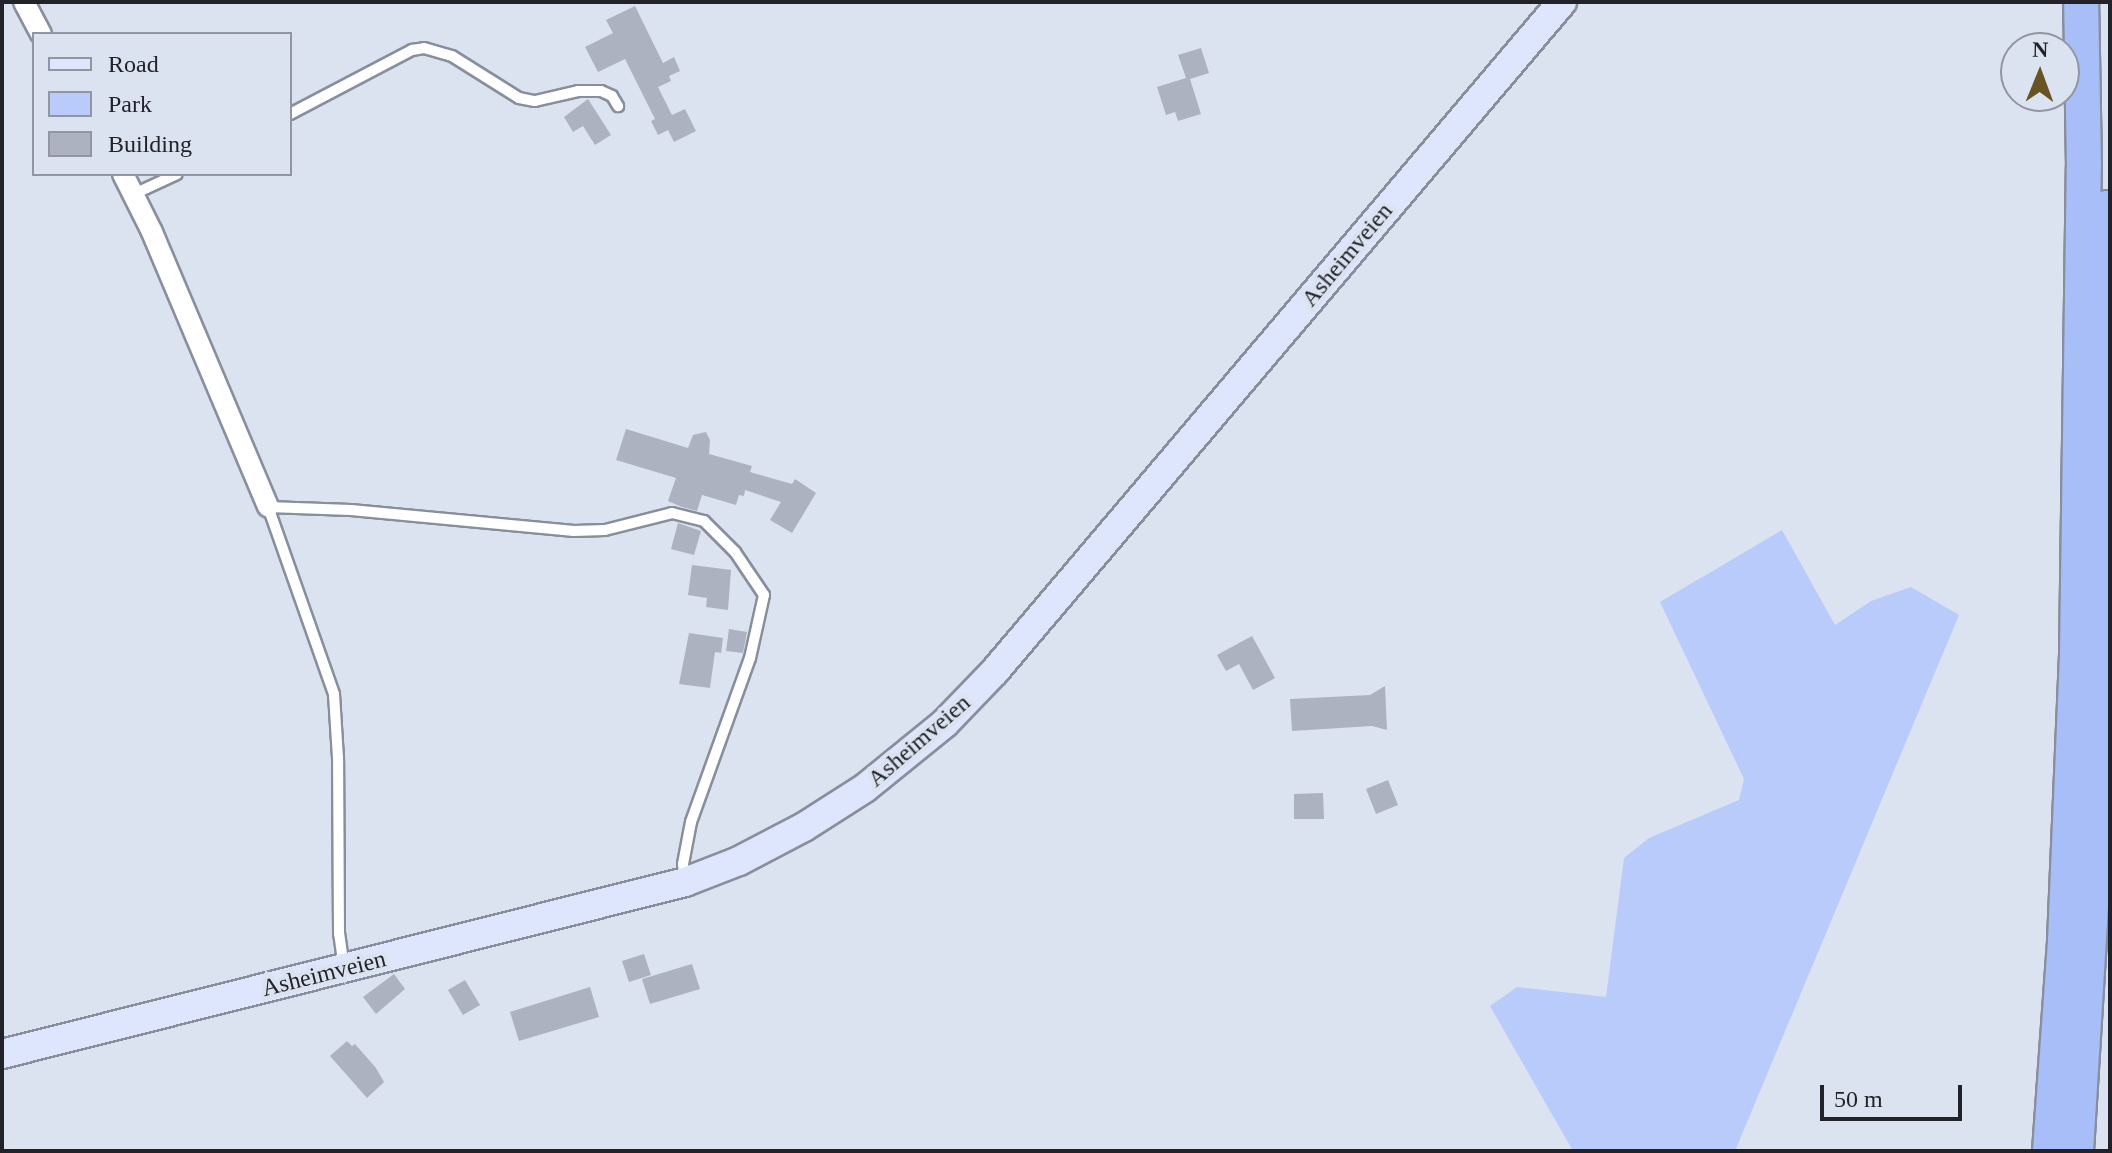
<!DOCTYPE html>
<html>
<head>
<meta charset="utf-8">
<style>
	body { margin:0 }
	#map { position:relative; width:2112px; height:1153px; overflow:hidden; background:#dbe2f0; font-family:"Times New Roman",serif }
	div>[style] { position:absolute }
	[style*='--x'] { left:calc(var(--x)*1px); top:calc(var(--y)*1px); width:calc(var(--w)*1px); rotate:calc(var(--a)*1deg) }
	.green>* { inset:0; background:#b8cbfb }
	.building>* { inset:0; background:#acb2c0 }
	.roads { filter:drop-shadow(2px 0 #898e9c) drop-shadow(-2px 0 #898e9c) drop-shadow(0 2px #898e9c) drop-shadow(0 -2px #898e9c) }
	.service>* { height:10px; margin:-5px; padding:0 5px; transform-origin:5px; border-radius:5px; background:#fff }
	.minor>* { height:20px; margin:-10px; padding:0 10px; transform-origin:10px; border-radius:10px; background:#fff }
	.secondary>* { height:28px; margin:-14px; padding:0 14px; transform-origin:14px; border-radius:14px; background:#dee6fd }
	.trunk>* { height:34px; margin:-17px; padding:0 17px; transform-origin:17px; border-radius:17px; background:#a8bef8 }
	span { translate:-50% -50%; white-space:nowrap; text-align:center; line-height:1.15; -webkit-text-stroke:8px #dbe2f0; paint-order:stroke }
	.street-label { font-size:24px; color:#212329 }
	.frame { position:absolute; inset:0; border:4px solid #212329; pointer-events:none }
	.legend { position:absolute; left:32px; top:32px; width:260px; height:144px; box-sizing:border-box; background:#dbe2f0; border:2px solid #9196a0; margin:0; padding:10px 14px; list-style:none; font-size:24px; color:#212329 }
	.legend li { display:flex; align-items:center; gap:16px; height:40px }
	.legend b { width:40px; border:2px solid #9196a0 }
	.north { position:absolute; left:2000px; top:32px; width:80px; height:80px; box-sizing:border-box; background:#dbe2f0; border:2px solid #9196a0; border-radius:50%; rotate:1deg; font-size:22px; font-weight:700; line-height:32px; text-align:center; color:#212329 }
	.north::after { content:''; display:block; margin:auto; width:28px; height:36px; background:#685423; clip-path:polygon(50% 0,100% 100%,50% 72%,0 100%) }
	.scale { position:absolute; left:1820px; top:1085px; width:142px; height:36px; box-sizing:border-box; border:4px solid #212329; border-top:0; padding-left:10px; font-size:24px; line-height:28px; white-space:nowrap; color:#212329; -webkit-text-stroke:6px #dbe2f0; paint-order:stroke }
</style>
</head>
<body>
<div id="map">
	<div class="green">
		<i style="clip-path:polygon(1782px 530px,1835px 625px,1871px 601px,1911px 587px,1959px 615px,1735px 1151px,1573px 1151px,1490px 1006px,1517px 987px,1606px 997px,1624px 858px,1649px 838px,1739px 800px,1744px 779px,1660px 602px)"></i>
	</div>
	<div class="building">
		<i style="clip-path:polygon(635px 6px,663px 63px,674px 57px,680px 71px,669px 76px,671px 81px,658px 87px,672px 115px,685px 109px,696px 131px,674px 142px,668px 130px,658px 135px,651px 121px,655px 119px,625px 59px,598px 72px,585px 47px,613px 33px,606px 20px)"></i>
		<i style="clip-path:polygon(1201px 48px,1209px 73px,1190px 79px,1201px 114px,1178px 121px,1175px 112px,1166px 115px,1157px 87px,1186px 78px,1178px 55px)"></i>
		<i style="clip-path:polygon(588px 99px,611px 135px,595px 145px,583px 126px,573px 132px,564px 117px)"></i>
		<i style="clip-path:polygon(626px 429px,688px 448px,693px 435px,706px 432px,710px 440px,709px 454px,752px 466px,750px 472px,792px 484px,795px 479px,816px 493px,792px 533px,770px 520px,781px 502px,745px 490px,744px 496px,739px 495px,736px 505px,702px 495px,697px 511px,682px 507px,668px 501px,676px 478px,616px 460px)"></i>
		<i style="clip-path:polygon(678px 523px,701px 531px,694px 555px,671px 549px)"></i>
		<i style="clip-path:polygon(692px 565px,731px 570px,728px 610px,706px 607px,707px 598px,688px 595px)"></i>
		<i style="clip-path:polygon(729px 629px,747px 632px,743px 653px,726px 651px)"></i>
		<i style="clip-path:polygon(689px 633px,723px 638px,721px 653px,715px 652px,710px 688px,679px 684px)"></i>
		<i style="clip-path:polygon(1252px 636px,1275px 678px,1253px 690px,1239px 664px,1226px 671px,1217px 655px)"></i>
		<i style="clip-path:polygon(1385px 686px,1387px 730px,1372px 726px,1292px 731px,1290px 699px,1370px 695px)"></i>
		<i style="clip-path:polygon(1388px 780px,1398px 805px,1376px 814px,1366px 789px)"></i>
		<i style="clip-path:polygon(1323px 793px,1324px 819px,1294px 819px,1294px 794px)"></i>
		<i style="clip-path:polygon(644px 954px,651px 975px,629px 982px,622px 961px)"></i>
		<i style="clip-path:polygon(692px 964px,700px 989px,650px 1004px,642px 979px)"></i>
		<i style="clip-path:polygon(394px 974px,405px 989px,376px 1014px,363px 997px)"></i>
		<i style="clip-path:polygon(465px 980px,480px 1005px,463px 1015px,448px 990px)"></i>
		<i style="clip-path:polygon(590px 987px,599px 1017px,519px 1041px,510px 1012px)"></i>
		<i style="clip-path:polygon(347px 1041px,352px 1046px,355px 1044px,376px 1068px,384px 1082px,367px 1098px,330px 1056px)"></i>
	</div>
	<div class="roads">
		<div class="service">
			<i style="--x:290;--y:114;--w:138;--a:-27.7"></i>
			<i style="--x:412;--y:50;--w:12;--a:-9"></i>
			<i style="--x:424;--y:48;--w:29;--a:16"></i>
			<i style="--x:452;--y:56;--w:79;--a:32.1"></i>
			<i style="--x:519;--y:98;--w:16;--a:11"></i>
			<i style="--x:535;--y:101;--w:44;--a:-13.1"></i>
			<i style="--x:578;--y:91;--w:23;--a:0"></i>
			<i style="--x:601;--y:91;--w:12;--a:24"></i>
			<i style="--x:612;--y:96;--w:12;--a:59"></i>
			<i style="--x:134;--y:194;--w:47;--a:-24.9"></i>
			<i style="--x:344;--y:968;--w:34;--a:-98"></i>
			<i style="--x:339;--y:934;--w:176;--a:-90.3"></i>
			<i style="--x:338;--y:758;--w:64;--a:-93.6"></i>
			<i style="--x:334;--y:694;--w:198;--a:-109.4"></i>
			<i style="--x:268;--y:507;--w:83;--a:2.1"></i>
			<i style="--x:351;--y:510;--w:224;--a:5.4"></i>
			<i style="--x:574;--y:531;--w:31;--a:-2"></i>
			<i style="--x:605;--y:530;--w:69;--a:-14.2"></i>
			<i style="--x:672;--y:513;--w:33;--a:14"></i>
			<i style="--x:704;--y:521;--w:44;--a:45"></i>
			<i style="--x:735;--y:552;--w:52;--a:56"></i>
			<i style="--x:764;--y:595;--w:65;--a:102.5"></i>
			<i style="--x:750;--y:658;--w:174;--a:109.8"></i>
			<i style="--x:691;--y:822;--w:43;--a:100.8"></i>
			<i style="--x:683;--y:864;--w:16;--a:83"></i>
		</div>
		<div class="minor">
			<i style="--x:24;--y:2;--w:36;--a:62"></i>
			<i style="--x:123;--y:174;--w:65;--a:63.4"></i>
			<i style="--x:152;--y:232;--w:298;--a:67.1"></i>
		</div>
		<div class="secondary">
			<i style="--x:2;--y:1054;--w:704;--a:-14.13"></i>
			<i style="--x:685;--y:882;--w:58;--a:-21.3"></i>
			<i style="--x:739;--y:861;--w:73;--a:-27.6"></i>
			<i style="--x:804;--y:827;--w:72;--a:-32.6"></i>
			<i style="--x:865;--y:788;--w:103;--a:-39.1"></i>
			<i style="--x:945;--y:723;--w:72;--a:-46.1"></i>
			<i style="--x:995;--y:671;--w:877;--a:-49.72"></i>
		</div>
		<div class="trunk">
			<i style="--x:2050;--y:1151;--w:211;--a:-85.9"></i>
			<i style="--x:2065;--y:941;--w:287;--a:-87.6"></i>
			<i style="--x:2077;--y:654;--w:487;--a:-89.2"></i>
			<i style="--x:2084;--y:167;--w:165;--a:-91"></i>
			<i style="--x:2076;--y:1151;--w:346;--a:-86.5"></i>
			<i style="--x:2097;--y:806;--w:342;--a:-88.5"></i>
			<i style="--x:2106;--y:464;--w:256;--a:-89.8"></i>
		</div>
	</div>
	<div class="street-label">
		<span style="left:1347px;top:255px;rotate:-50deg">Asheimveien</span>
		<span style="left:919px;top:741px;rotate:-41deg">Asheimveien</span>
		<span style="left:324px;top:974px;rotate:-14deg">Asheimveien</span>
	</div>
	<div class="frame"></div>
	<ul class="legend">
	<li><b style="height:10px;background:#dee6fd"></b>Road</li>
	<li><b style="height:22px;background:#b8cbfb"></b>Park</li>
	<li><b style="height:22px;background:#acb2c0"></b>Building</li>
	</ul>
	<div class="north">N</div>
	<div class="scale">50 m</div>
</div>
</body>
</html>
